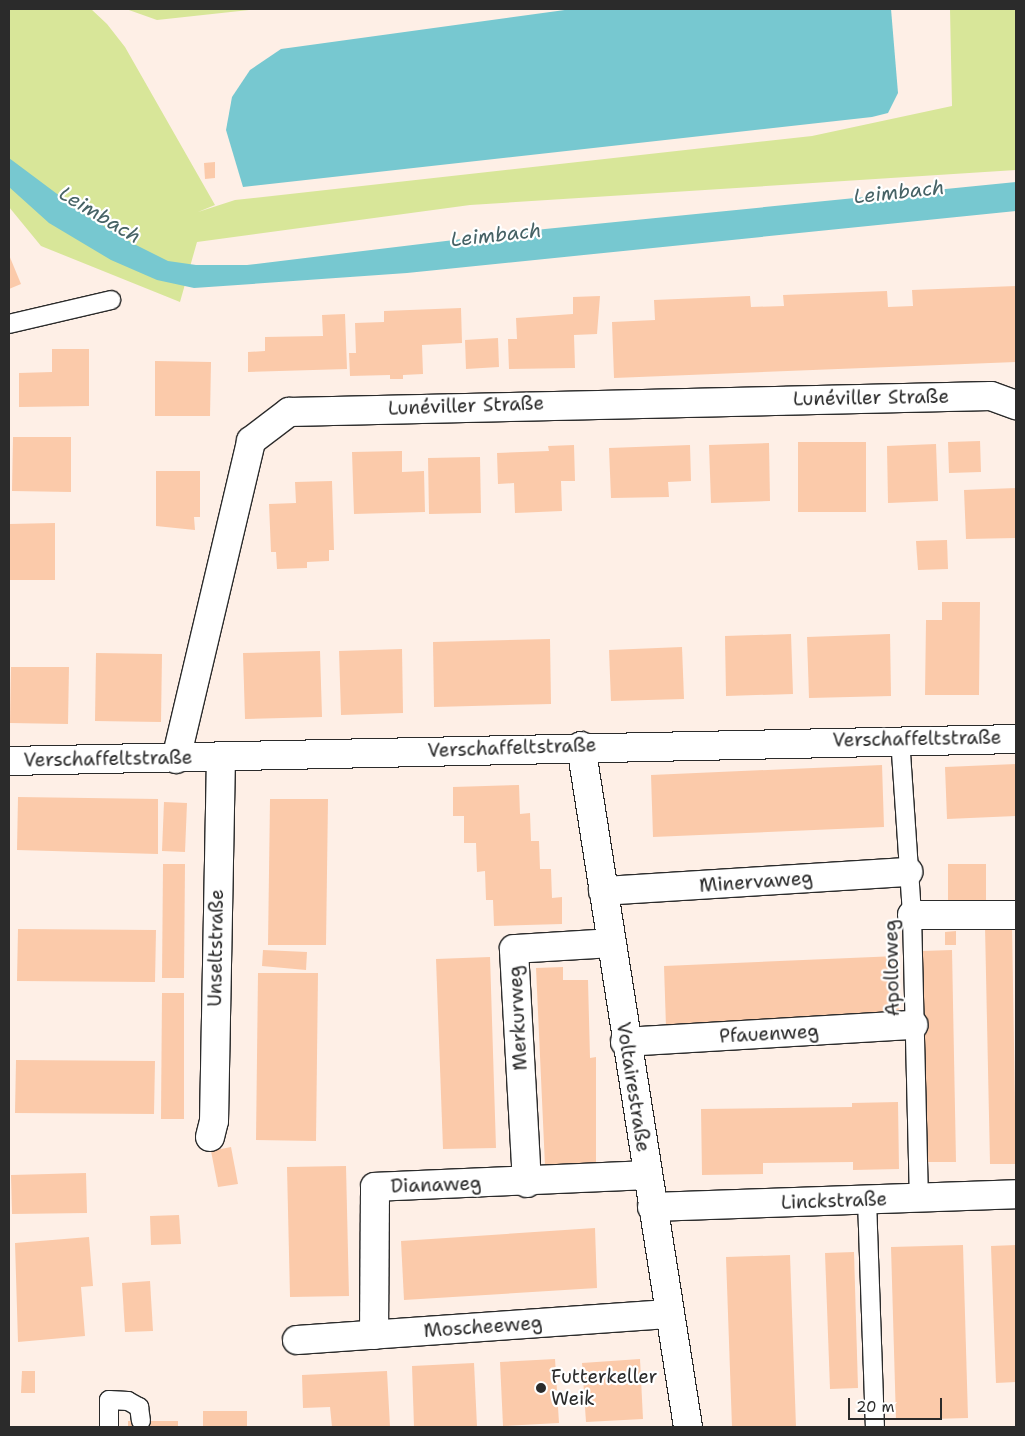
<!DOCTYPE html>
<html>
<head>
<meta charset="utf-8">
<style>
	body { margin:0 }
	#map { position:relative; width:1025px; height:1436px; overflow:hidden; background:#feefe6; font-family:"Shantell Sans",sans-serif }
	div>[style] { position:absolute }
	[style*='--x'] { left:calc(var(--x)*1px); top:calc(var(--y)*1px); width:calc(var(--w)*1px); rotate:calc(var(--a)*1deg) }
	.green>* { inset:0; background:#d8e699 }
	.water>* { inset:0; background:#77c8d0 }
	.building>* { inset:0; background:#fbcaaa }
	.roads { filter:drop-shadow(1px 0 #2b2b2b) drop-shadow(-1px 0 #2b2b2b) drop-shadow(0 1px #2b2b2b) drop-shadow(0 -1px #2b2b2b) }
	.service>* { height:18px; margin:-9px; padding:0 9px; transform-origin:9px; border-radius:9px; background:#fff }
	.minor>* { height:28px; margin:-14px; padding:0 14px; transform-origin:14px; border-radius:14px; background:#fff }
	.dots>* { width:14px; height:14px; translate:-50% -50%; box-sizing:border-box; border:2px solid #fff; border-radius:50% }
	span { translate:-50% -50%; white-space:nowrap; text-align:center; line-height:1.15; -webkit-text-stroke:4.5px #fff; paint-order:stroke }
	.street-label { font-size:19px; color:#2b2b2b }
	.poi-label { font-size:19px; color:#2b2b2b }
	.left { translate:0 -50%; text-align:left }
	.water-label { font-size:20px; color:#466265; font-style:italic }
	.frame { position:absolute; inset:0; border:10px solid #2b2b2b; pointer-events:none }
	.scale { position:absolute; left:848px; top:1398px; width:94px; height:22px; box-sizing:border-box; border:2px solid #2b2b2b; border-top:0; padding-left:6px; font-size:15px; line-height:18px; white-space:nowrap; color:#2b2b2b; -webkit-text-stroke:4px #fff; paint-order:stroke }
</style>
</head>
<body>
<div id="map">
	<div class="green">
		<i style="clip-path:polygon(9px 9px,91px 9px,107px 24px,125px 47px,215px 205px,198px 212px,235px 200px,812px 136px,952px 106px,950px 9px,1016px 9px,1016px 170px,470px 205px,197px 242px,180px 302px,41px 246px,9px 207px)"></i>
		<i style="clip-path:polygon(126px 9px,259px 9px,157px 20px)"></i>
	</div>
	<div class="water">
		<i style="clip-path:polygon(572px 9px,891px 9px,898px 93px,888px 113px,872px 117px,243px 187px,226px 130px,232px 97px,250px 70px,281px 49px)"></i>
		<i style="clip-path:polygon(9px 158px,84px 214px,134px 244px,168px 261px,196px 265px,247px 265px,545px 229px,1016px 182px,1016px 211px,407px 273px,194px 288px,157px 280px,111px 260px,49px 223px,9px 187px)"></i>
	</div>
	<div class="building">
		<i style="clip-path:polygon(215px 162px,215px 178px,205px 179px,204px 163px)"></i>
		<i style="clip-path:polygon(9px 255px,21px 284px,9px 289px)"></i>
		<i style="clip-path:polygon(1016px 286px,1016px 362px,614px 378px,612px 322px,655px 320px,654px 300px,750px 296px,751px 307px,784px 306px,783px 295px,887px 291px,888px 307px,913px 306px,912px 290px)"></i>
		<i style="clip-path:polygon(600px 296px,597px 334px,574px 335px,575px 368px,509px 369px,508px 339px,517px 339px,516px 318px,573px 314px,573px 297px)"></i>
		<i style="clip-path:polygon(461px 308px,462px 343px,422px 345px,423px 374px,403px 375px,403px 379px,390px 379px,390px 375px,350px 376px,349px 353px,356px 353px,355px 323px,384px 322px,384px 311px)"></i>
		<i style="clip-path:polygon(345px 314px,347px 369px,248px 372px,248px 352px,265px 351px,265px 337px,323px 336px,322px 315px)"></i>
		<i style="clip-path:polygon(498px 338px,499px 367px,466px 369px,465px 340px)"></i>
		<i style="clip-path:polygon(52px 349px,89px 349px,89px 406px,19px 407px,19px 373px,52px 372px)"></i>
		<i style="clip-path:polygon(155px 361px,211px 362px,210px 416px,155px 416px)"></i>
		<i style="clip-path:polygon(13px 437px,71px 437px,71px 492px,12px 491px)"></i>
		<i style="clip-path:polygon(980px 441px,981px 472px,949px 473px,948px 442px)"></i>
		<i style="clip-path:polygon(798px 442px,866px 442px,866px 512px,798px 512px)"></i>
		<i style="clip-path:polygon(769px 443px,770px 501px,711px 503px,709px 445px)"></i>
		<i style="clip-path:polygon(936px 444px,938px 501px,888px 503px,887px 446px)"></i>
		<i style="clip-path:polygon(574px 445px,575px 481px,561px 481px,562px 511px,515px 513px,514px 483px,498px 484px,497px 453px,549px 451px,548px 446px)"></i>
		<i style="clip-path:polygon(690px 445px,691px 481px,668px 482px,669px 497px,611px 498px,609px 448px)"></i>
		<i style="clip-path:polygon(402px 451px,402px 472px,424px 471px,425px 512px,354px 514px,352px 452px)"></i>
		<i style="clip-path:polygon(480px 457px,481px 513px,429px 514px,428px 458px)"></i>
		<i style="clip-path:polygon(156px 471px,200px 471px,200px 517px,194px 517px,195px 530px,156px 526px)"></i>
		<i style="clip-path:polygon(332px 481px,334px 550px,329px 550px,329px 561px,307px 562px,307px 568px,277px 569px,276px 552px,271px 552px,269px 504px,296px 503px,295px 482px)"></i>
		<i style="clip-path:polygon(1016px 488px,1016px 538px,966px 539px,964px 490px)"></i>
		<i style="clip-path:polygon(55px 523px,55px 580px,9px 580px,9px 524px)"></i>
		<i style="clip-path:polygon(947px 540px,948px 569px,918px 570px,916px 541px)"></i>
		<i style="clip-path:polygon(942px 602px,980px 602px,979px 695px,925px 695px,926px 620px,942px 620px)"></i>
		<i style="clip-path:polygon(791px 634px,793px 694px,726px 696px,725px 636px)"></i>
		<i style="clip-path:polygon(890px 634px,891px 696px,809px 698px,807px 637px)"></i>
		<i style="clip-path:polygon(550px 639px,551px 704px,434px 707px,433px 642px)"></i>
		<i style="clip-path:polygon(682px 647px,684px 699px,611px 701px,609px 650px)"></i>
		<i style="clip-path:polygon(402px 649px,403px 713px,341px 715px,339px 651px)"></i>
		<i style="clip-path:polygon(320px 651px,322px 717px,245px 719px,243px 653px)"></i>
		<i style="clip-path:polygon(96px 653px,162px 654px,161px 722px,95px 721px)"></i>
		<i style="clip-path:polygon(11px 667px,69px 667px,68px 724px,10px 723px)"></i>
		<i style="clip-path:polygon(1016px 764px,1016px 816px,947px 819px,945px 767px)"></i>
		<i style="clip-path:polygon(882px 765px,884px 827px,653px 837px,651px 775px)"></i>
		<i style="clip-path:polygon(519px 785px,520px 814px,530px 813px,531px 841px,539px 841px,540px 869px,551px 869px,552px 898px,562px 897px,562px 924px,494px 926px,493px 900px,486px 900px,485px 871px,477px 872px,476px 843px,464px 843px,464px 816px,453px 816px,453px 787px)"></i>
		<i style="clip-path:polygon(18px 797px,158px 799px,158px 854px,17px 850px)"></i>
		<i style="clip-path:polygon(270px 799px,328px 799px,326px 945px,268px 945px)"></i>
		<i style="clip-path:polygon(164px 802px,187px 803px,185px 852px,162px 851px)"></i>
		<i style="clip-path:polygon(163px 864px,185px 864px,184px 978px,162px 978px)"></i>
		<i style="clip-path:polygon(948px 864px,986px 864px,986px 900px,948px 900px)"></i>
		<i style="clip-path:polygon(1012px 925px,1016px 1164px,990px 1164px,985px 926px)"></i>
		<i style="clip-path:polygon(18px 929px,156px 930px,155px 982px,17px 981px)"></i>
		<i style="clip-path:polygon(956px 931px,956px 945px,945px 945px,945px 932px)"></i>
		<i style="clip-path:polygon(263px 950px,307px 952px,306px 970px,262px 966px)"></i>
		<i style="clip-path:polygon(952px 950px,956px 1162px,927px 1162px,922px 951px)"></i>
		<i style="clip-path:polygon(897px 956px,899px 1017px,666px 1027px,664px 966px)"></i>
		<i style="clip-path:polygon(490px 957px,496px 1148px,443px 1149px,436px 959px)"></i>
		<i style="clip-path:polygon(563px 967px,563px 980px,588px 980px,590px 1058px,596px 1057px,596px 1164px,545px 1166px,536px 968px)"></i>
		<i style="clip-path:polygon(258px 973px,318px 973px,316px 1141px,256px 1140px)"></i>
		<i style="clip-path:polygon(162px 993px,184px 993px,184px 1119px,161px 1119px)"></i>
		<i style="clip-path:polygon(16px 1060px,155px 1061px,154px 1114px,15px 1113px)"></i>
		<i style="clip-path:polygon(898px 1102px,899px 1169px,853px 1170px,853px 1162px,763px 1163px,763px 1174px,702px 1175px,701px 1109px,852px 1107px,852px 1103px)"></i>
		<i style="clip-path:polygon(231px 1147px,238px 1184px,218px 1187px,211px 1151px)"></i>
		<i style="clip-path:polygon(346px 1166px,349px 1296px,290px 1297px,287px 1167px)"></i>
		<i style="clip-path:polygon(86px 1173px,87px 1213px,12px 1214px,11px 1175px)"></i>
		<i style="clip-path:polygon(179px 1215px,181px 1244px,151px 1245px,150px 1216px)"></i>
		<i style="clip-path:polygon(595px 1228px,597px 1288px,404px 1300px,401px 1241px)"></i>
		<i style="clip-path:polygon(89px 1237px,93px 1286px,81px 1287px,85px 1336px,18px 1342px,15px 1243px)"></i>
		<i style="clip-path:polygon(963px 1245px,968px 1418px,896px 1420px,891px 1247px)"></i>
		<i style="clip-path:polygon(1016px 1245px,1016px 1382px,996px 1383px,991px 1246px)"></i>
		<i style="clip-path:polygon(854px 1252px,858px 1388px,830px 1389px,825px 1253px)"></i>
		<i style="clip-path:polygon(790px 1255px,796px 1427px,732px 1427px,726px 1257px)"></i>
		<i style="clip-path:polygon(150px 1281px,153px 1331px,125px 1332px,122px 1283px)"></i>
		<i style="clip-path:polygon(555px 1359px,559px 1423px,503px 1426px,500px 1362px)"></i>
		<i style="clip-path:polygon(640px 1359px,643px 1419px,586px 1422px,582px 1363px)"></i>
		<i style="clip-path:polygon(474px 1363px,477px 1427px,414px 1427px,412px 1366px)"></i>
		<i style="clip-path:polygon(22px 1371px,35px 1371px,35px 1393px,21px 1393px)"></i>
		<i style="clip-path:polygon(387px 1371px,390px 1427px,332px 1427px,330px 1407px,303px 1408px,302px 1375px)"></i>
		<i style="clip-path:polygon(203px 1411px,247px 1411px,247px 1427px,203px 1427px)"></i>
		<i style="clip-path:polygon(128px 1421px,178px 1421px,178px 1427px,128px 1427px)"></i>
	</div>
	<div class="roads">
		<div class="service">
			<i style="--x:9;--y:324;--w:105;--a:-13.2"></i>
			<i style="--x:900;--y:738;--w:177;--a:86.1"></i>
			<i style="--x:912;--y:915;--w:283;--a:88.6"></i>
			<i style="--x:867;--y:1200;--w:227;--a:88"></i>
			<i style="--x:109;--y:1427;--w:27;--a:-90"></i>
			<i style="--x:109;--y:1400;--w:19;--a:3"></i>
			<i style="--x:128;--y:1401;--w:13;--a:29"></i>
			<i style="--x:139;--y:1407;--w:14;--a:82"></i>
		</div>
		<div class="minor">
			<i style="--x:581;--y:746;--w:689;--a:81.07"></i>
			<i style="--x:176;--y:759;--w:327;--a:-76.7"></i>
			<i style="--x:251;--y:441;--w:48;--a:-37.3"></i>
			<i style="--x:289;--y:412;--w:702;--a:-1.31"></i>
			<i style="--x:991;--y:396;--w:27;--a:20"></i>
			<i style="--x:9;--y:761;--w:1007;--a:-1.25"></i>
			<i style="--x:603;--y:891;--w:306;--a:-3.6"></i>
			<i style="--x:912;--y:915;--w:104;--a:0"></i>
			<i style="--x:625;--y:1042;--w:289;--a:-3.4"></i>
			<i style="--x:210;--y:1137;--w:16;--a:-76"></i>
			<i style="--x:214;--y:1121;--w:363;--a:-88.9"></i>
			<i style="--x:527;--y:1183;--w:234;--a:-93.2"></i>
			<i style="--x:514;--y:949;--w:97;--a:-3.5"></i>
			<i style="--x:652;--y:1207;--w:364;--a:-2"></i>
			<i style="--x:374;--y:1335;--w:148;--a:-89.6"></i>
			<i style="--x:375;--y:1187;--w:272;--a:-2.5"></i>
			<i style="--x:297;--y:1340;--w:372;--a:-4"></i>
		</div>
	</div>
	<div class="dots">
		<i style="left:541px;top:1388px;background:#2b2b2b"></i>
	</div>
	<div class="street-label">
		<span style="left:871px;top:398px;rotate:-1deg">Lunéviller Straße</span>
		<span style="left:466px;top:406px;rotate:-2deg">Lunéviller Straße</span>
		<span style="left:917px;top:739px;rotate:-1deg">Verschaffeltstraße</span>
		<span style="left:512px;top:748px;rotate:-2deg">Verschaffeltstraße</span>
		<span style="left:108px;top:759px;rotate:-1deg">Verschaffeltstraße</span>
		<span style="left:756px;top:882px;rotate:-4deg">Minervaweg</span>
		<span style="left:216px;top:948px;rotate:-89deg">Unseltstraße</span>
		<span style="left:892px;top:968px;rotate:-91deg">Apolloweg</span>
		<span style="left:518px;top:1018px;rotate:-93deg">Merkurweg</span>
		<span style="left:769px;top:1034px;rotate:-3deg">Pfauenweg</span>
		<span style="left:633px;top:1087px;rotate:81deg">Voltairestraße</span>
		<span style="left:436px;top:1185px;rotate:-2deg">Dianaweg</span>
		<span style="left:834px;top:1201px;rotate:-2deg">Linckstraße</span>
		<span style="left:483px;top:1327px;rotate:-4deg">Moscheeweg</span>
	</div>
	<div class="poi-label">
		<span class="left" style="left:551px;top:1388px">Futterkeller<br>Weik</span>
	</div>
	<div class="water-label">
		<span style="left:899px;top:192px;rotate:-6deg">Leimbach</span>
		<span style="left:100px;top:215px;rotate:31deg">Leimbach</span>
		<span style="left:496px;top:235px;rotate:-6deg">Leimbach</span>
	</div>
	<div class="frame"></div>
	<div class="scale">20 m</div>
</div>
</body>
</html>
